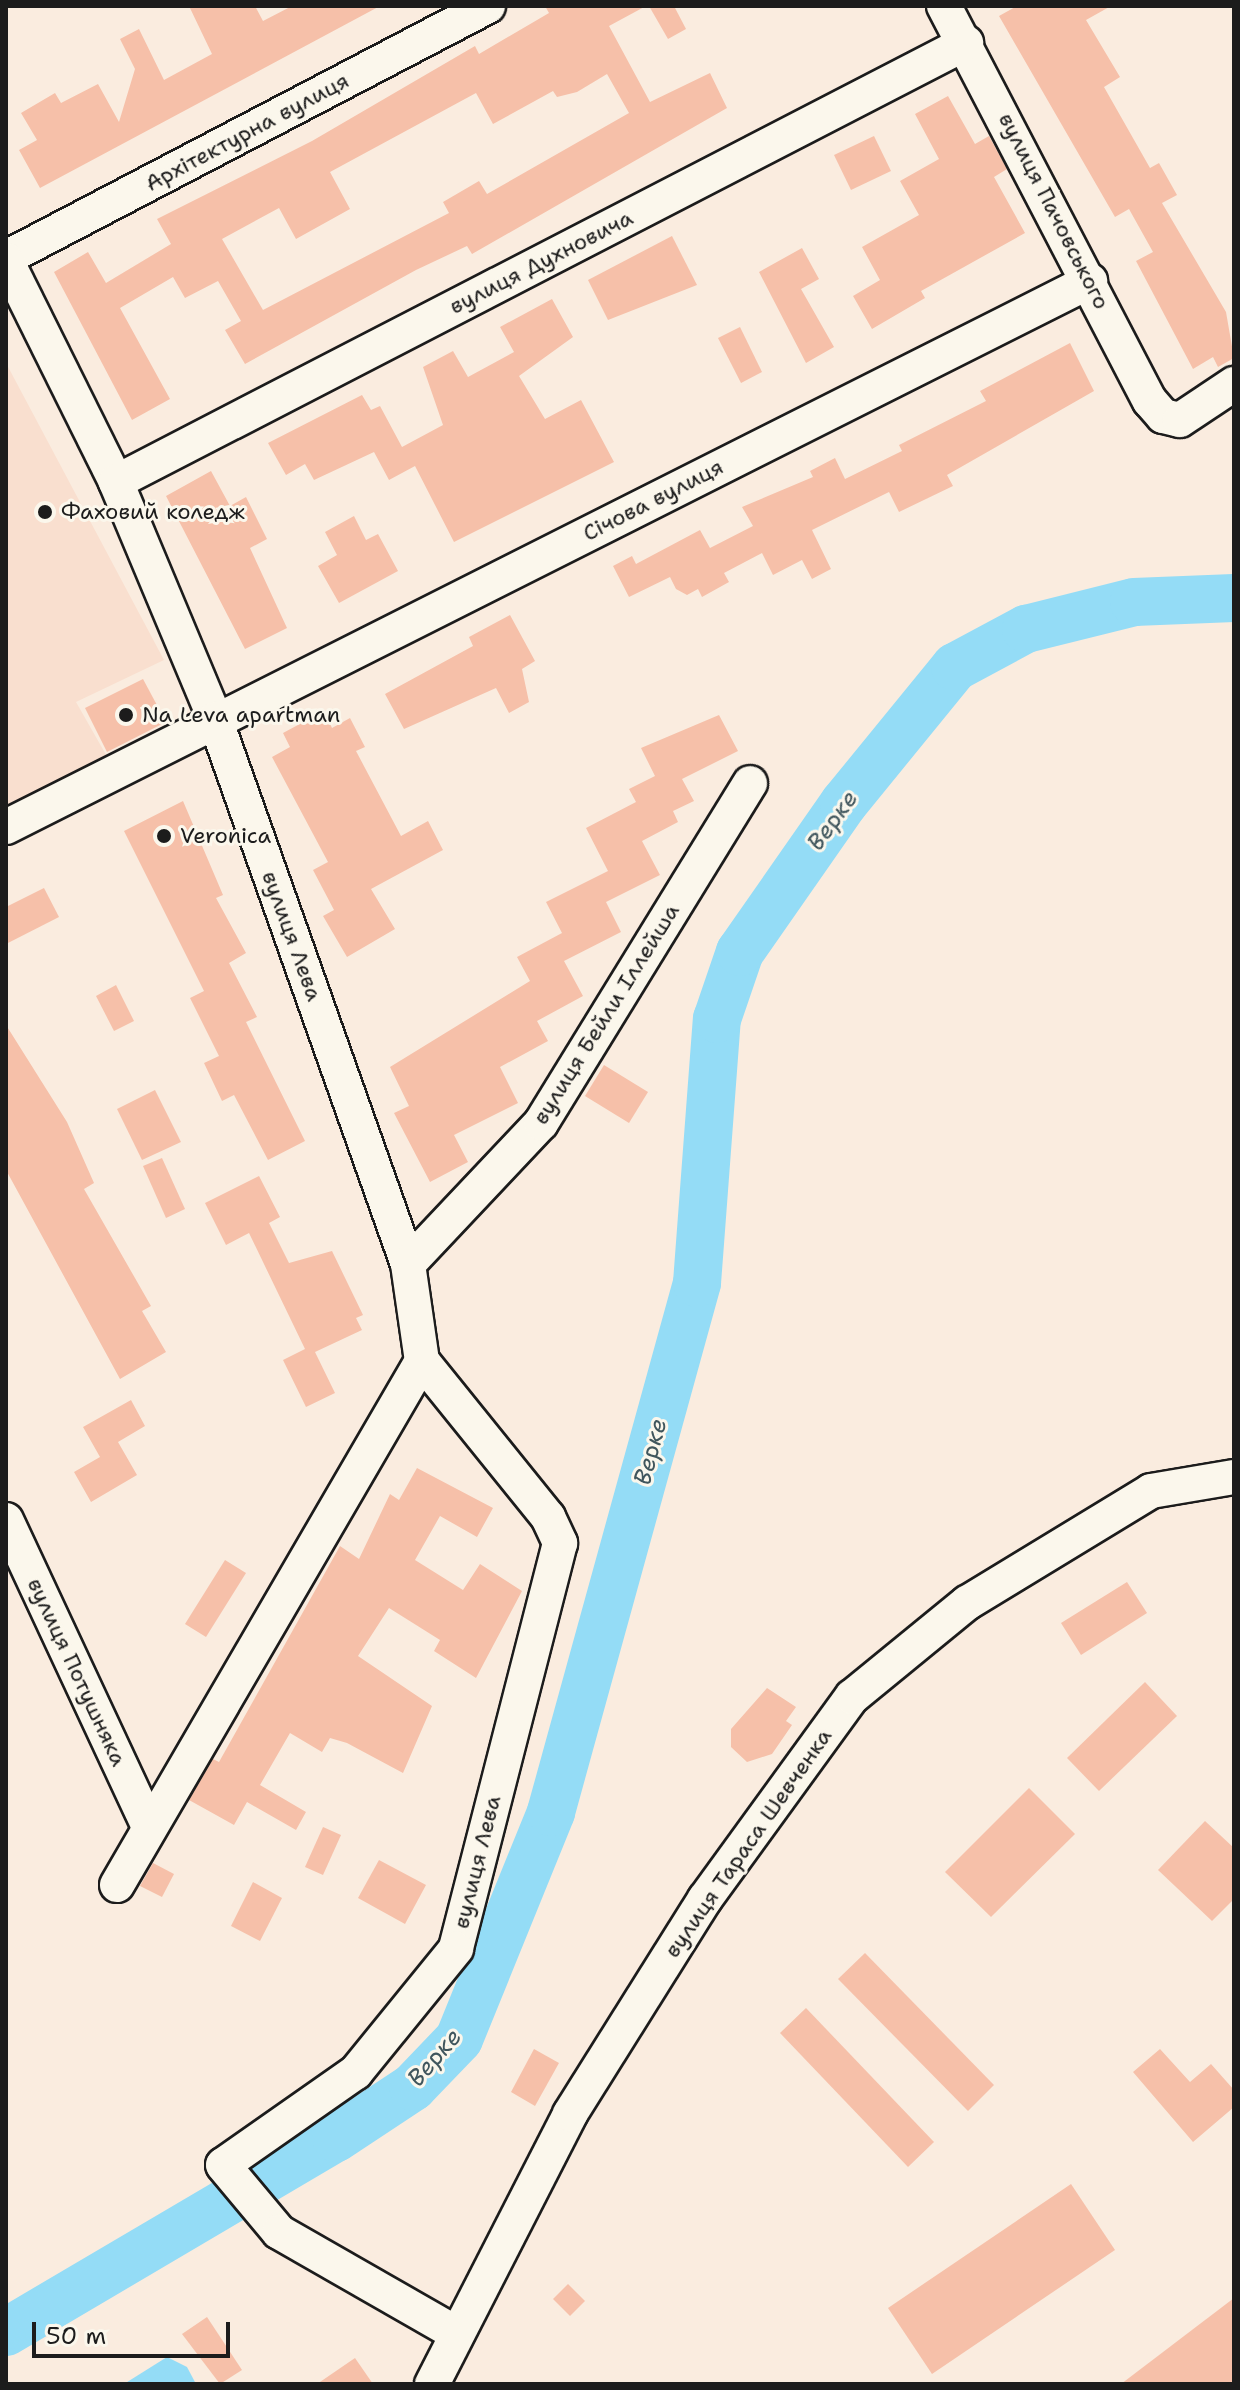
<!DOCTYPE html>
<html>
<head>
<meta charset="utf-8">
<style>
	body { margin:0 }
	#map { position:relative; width:1240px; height:2390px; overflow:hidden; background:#faecdf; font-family:"Shantell Sans",sans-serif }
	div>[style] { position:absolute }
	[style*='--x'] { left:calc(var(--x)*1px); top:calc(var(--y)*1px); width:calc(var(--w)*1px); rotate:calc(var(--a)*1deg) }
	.built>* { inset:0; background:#f9dfcf }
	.water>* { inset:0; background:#94dcf6 }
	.river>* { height:48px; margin:-24px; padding:0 24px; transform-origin:24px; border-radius:24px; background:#94dcf6 }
	.building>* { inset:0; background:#f6c0a9 }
	.roads { filter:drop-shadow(2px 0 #1c1c1c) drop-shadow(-2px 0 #1c1c1c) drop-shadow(0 2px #1c1c1c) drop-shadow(0 -2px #1c1c1c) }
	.minor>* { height:34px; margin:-17px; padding:0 17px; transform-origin:17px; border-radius:17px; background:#fbf7ec }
	.dots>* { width:22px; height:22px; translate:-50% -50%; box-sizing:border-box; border:4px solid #fbf7ec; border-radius:50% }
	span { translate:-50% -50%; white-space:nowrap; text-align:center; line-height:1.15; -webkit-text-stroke:6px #fbf7ec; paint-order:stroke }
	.street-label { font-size:22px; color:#1c1c1c }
	.poi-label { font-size:22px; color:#1c1c1c }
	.left { translate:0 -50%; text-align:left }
	.water-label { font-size:24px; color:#40565d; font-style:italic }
	.frame { position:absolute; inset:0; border:8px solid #1c1c1c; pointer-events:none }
	.scale { position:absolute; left:32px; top:2322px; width:198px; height:36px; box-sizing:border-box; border:4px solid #1c1c1c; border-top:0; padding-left:10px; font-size:24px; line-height:28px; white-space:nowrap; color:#1c1c1c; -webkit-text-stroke:6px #fbf7ec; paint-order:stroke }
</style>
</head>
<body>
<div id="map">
	<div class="built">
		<i style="clip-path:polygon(6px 363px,164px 660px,76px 702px,109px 760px,6px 815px)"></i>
	</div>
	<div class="water">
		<i style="clip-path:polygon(167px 2357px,187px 2367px,196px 2384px,124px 2384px)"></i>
	</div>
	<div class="river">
		<i style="--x:6;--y:2332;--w:383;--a:-30.5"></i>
		<i style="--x:336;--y:2138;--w:92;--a:-33.5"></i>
		<i style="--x:413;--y:2087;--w:66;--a:-46.2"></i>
		<i style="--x:459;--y:2039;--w:245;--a:-67.9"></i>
		<i style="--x:551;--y:1812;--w:549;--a:-74.57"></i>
		<i style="--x:697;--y:1283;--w:265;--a:-85.7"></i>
		<i style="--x:717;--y:1019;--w:71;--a:-71.1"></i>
		<i style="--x:740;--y:952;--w:182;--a:-55.1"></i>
		<i style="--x:844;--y:803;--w:176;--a:-50.8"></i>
		<i style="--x:955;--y:667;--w:81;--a:-28.2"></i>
		<i style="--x:1026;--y:629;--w:111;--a:-14"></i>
		<i style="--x:1134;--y:602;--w:100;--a:-2.3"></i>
	</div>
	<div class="building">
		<i style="clip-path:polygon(189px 6px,255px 6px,263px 21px,292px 6px,380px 6px,40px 188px,19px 150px,37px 140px,21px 113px,55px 93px,61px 103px,98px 84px,119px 122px,135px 69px,120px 39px,139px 29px,164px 80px,212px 54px)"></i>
		<i style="clip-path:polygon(evenodd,545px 6px,646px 6px,609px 26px,650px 102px,710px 73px,727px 108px,472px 254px,467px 246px,416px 270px,245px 364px,225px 330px,241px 321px,218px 281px,185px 298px,173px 277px,120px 308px,170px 399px,132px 420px,54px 272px,88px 252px,106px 283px,171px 244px,157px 219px,312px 141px,475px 46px,479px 54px,549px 13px,545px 6px,607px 74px,629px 113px,487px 194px,479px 181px,443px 202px,449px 213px,263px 310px,222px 239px,279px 208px,296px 239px,350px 209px,330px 172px,476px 93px,493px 124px,553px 91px,557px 97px,577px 92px,607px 74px)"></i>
		<i style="clip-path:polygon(649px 6px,674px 6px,686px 29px,668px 39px)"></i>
		<i style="clip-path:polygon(1017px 6px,1111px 6px,1086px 20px,1120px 77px,1104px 87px,1150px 168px,1159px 163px,1177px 195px,1162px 203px,1226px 312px,1234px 358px,1218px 367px,1213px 357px,1193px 369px,1136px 261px,1153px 252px,1129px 209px,1115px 217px,999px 16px)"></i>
		<i style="clip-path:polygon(948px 96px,975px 144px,989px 136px,1007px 169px,994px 177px,1025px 233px,921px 291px,925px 298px,872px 329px,853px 296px,880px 280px,862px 247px,919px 215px,900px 181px,939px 159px,915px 114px)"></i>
		<i style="clip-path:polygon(874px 136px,891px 171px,851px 190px,834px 155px)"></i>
		<i style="clip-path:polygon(672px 236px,697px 285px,608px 320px,588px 280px)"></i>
		<i style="clip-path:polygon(802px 248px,819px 279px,801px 289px,834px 347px,806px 363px,759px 272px)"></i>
		<i style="clip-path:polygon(552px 299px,573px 337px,519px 376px,545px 419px,581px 400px,614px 462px,454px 542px,415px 466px,389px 480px,374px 452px,314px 480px,305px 464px,286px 475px,268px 443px,362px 395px,371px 410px,380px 406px,402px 447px,443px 425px,423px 367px,453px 351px,468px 377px,514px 352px,500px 327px)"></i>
		<i style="clip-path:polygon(740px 327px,762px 372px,741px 383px,718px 338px)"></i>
		<i style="clip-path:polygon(1070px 343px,1094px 391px,947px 475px,953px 486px,899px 512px,889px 492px,812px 530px,831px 569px,812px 579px,802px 560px,773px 575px,762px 553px,724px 573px,729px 582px,702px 597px,698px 589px,687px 595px,676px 589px,670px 577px,629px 597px,613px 566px,632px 556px,636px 564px,700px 530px,710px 548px,753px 526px,742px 507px,813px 477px,810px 471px,835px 458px,845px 479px,902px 451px,899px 445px,986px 401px,980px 391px)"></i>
		<i style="clip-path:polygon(211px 471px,230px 506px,246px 497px,267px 539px,250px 548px,287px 628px,245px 649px,166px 496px)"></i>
		<i style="clip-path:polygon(354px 516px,366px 540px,378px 534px,398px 571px,339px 603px,318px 566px,337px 555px,325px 532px)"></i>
		<i style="clip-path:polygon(510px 615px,535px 661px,522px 669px,529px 702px,509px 713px,496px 688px,404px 729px,385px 694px,473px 646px,469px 637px)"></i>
		<i style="clip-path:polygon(143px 679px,166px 722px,107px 752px,85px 708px)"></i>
		<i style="clip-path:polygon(324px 711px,332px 728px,350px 718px,365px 747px,356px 751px,401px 836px,428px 821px,443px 850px,371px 889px,395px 929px,347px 957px,323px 916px,334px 910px,313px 870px,328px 862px,272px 757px,290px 747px,283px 733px)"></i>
		<i style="clip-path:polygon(719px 715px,738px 751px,682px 779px,694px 801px,673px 811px,678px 822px,642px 841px,660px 875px,606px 902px,621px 932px,564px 961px,583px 996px,537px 1021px,548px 1041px,500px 1067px,518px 1103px,454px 1135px,468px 1162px,430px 1182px,394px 1113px,409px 1106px,390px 1067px,530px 981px,517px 957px,562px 933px,546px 902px,608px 871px,586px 828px,636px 802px,629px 789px,655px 776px,641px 748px)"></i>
		<i style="clip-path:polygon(183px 801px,223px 895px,216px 898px,246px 953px,229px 963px,257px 1017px,246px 1022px,305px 1141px,268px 1160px,234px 1095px,222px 1101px,204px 1063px,219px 1056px,190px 998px,204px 991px,124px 831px)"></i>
		<i style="clip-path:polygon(44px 888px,59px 917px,6px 944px,6px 907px)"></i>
		<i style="clip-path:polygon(116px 985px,134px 1021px,114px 1031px,96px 996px)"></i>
		<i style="clip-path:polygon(6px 1025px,67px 1122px,94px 1183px,84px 1189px,151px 1306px,142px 1311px,166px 1352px,120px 1379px,6px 1170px)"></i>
		<i style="clip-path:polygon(604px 1065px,648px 1092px,629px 1123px,585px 1096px)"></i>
		<i style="clip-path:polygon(155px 1090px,181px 1142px,142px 1160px,117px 1109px)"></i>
		<i style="clip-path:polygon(162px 1158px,185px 1209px,166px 1218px,143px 1166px)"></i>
		<i style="clip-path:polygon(259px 1176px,280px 1217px,269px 1223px,289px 1263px,332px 1251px,363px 1315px,356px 1318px,362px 1330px,315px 1352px,335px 1393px,306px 1407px,283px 1360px,305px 1349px,249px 1233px,226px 1245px,205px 1203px)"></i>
		<i style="clip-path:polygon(131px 1400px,145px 1426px,118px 1442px,137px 1475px,91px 1502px,74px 1472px,100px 1457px,83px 1427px)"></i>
		<i style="clip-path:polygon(417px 1468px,493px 1508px,477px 1537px,440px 1516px,415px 1560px,463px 1590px,480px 1564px,522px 1591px,476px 1678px,434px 1651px,440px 1640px,389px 1608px,358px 1656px,432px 1706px,403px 1773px,347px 1743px,330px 1738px,322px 1752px,290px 1733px,260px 1785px,306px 1812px,296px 1830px,247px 1802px,234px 1825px,189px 1800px,213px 1759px,219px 1762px,340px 1546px,359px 1559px,390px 1494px,399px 1500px)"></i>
		<i style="clip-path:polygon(225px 1560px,246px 1573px,206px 1637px,185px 1624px)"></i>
		<i style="clip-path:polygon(1127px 1582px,1147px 1613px,1081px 1655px,1061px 1623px)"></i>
		<i style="clip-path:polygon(1145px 1682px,1177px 1716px,1099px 1791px,1067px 1758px)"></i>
		<i style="clip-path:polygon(767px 1688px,796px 1707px,786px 1721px,792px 1725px,772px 1754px,747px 1762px,731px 1747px,731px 1729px)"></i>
		<i style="clip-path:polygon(1029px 1788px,1075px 1834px,991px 1917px,945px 1872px)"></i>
		<i style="clip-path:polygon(1205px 1821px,1234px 1848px,1234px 1899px,1212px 1921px,1158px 1870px)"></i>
		<i style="clip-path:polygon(323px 1827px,341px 1835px,323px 1875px,305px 1867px)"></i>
		<i style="clip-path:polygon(379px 1860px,426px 1885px,405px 1924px,358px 1898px)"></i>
		<i style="clip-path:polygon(153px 1863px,174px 1874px,162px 1897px,140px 1886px)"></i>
		<i style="clip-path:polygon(253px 1882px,282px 1898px,260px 1941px,231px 1926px)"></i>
		<i style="clip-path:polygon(865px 1953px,994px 2085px,968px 2111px,838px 1979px)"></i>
		<i style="clip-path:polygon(806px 2008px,934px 2142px,908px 2167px,780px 2033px)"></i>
		<i style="clip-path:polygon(534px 2049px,559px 2063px,535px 2106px,511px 2092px)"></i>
		<i style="clip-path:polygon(1160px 2049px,1190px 2082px,1211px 2064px,1234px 2090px,1234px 2107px,1193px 2142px,1133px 2072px)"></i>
		<i style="clip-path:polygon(1071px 2184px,1115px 2250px,932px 2374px,888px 2308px)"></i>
		<i style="clip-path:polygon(568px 2284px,585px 2301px,570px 2316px,553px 2299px)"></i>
		<i style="clip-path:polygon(1234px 2298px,1234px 2384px,1121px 2384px)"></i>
		<i style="clip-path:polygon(207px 2317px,242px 2370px,220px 2384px,182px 2334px)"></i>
		<i style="clip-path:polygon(355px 2358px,373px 2384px,317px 2384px)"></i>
	</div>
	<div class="roads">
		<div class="minor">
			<i style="--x:944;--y:6;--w:445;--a:62.5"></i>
			<i style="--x:1150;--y:401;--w:20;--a:49"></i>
			<i style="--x:1163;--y:416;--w:17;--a:13"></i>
			<i style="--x:1180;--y:420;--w:65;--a:-33.7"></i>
			<i style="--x:6;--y:258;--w:544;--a:-27.6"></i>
			<i style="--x:6;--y:260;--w:248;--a:63.6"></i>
			<i style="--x:116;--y:482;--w:257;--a:67.3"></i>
			<i style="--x:215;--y:719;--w:578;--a:70.5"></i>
			<i style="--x:408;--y:1264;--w:98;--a:81.8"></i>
			<i style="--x:116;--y:482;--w:957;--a:-27.32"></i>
			<i style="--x:6;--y:827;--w:1214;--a:-26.73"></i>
			<i style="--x:408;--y:1264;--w:194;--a:-46.7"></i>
			<i style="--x:541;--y:1123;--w:399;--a:-58.4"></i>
			<i style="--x:6;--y:1520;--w:336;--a:65"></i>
			<i style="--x:117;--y:1885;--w:606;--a:-59.8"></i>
			<i style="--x:422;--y:1361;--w:201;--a:51.1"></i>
			<i style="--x:548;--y:1517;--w:29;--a:65"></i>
			<i style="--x:560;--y:1543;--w:419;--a:104.4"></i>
			<i style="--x:456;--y:1949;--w:159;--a:129.1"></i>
			<i style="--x:356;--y:2072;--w:162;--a:145"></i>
			<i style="--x:223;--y:2165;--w:87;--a:50.1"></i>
			<i style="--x:279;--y:2232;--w:205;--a:29.8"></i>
			<i style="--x:432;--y:2384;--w:303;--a:-62.9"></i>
			<i style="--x:570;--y:2114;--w:254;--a:-57.9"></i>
			<i style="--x:705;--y:1899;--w:250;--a:-54"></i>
			<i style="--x:852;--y:1697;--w:149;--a:-39.3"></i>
			<i style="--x:967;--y:1603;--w:215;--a:-31.3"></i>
			<i style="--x:1151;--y:1491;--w:84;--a:-9.6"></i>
		</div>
	</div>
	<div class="dots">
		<i style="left:45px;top:512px;background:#1c1c1c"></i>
		<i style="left:126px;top:715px;background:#1c1c1c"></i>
		<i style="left:164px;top:836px;background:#1c1c1c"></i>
	</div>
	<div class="street-label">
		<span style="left:247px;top:132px;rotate:-28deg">Архітектурна вулиця</span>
		<span style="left:1054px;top:211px;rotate:63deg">вулиця Пачовського</span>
		<span style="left:541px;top:262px;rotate:-27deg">вулиця Духновича</span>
		<span style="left:653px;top:500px;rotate:-27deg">Січова вулиця</span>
		<span style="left:292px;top:936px;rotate:70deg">вулиця Лева</span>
		<span style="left:606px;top:1014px;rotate:-58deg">вулиця Бейли Іллейша</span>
		<span style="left:77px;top:1672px;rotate:65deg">вулиця Потушняка</span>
		<span style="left:748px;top:1843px;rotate:-55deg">вулиця Тараса Шевченка</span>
		<span style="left:477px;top:1862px;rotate:-76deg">вулиця Лева</span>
	</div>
	<div class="poi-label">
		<span class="left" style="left:61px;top:512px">Фаховий коледж</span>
		<span class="left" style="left:142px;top:715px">Na Leva apartman</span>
		<span class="left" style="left:180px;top:836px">Veronica</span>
	</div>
	<div class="water-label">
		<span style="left:833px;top:821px;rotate:-54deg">Верке</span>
		<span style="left:651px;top:1452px;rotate:-75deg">Верке</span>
		<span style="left:435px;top:2058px;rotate:-49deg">Верке</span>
	</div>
	<div class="frame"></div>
	<div class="scale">50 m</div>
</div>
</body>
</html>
